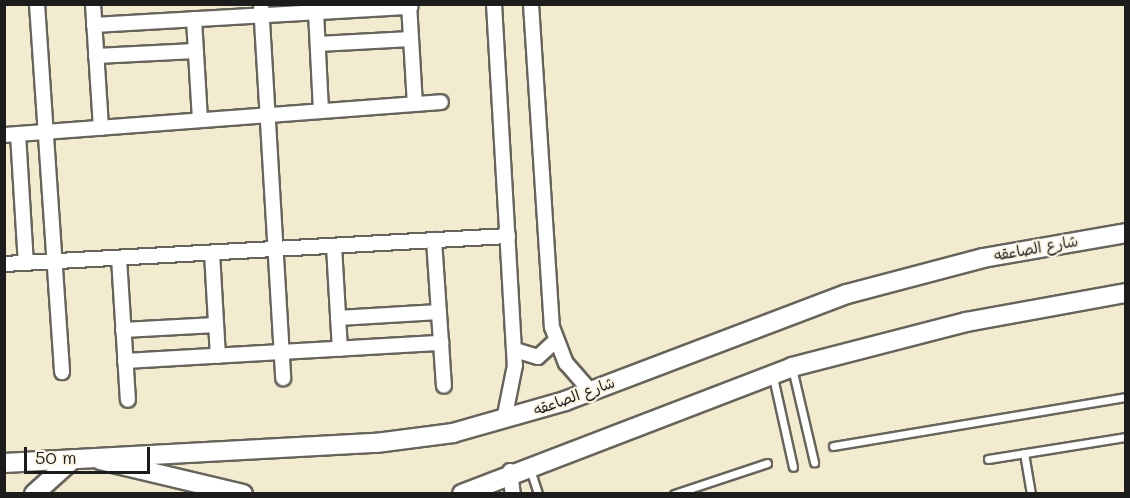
<!DOCTYPE html>
<html>
<head>
<meta charset="utf-8">
<style>
	body { margin:0 }
	#map { position:relative; width:1130px; height:498px; overflow:hidden; background:#f3ebd0; font-family:Mali,"Playpen Sans Arabic",sans-serif }
	div>[style] { position:absolute }
	[style*='--x'] { left:calc(var(--x)*1px); top:calc(var(--y)*1px); width:calc(var(--w)*1px); rotate:calc(var(--a)*1deg) }
	.roads { filter:drop-shadow(2px 0 #67645b) drop-shadow(-2px 0 #67645b) drop-shadow(0 2px #67645b) drop-shadow(0 -2px #67645b) }
	.service>* { height:7px; margin:-3.5px; padding:0 3.5px; transform-origin:3.5px; border-radius:3.5px; background:#fff }
	.minor>* { height:14px; margin:-7px; padding:0 7px; transform-origin:7px; border-radius:7px; background:#fff }
	.tertiary>* { height:18px; margin:-9px; padding:0 9px; transform-origin:9px; border-radius:9px; background:#fff }
	span { translate:-50% -50%; white-space:nowrap; text-align:center; line-height:1.15; -webkit-text-stroke:4.5px #fcf5e5; paint-order:stroke }
	.street-label { font-size:15px; color:#1c1c1c }
	.frame { position:absolute; inset:0; border:6px solid #1c1c1c; pointer-events:none }
	.scale { position:absolute; left:24px; top:447px; width:126px; height:27px; box-sizing:border-box; border:3px solid #1c1c1c; border-top:0; padding-left:8px; font-size:18px; line-height:21px; white-space:nowrap; color:#1c1c1c; -webkit-text-stroke:4px #fcf5e5; paint-order:stroke }
</style>
</head>
<body>
<div id="map">
	<div class="roads">
		<div class="service">
			<i style="--x:792;--y:368;--w:97;--a:76.8"></i>
			<i style="--x:773;--y:377;--w:92;--a:77.5"></i>
			<i style="--x:833;--y:446;--w:297;--a:-9.5"></i>
			<i style="--x:1024;--y:453;--w:42;--a:80.3"></i>
			<i style="--x:988;--y:459;--w:140;--a:-9.1"></i>
			<i style="--x:530;--y:469;--w:26;--a:72"></i>
			<i style="--x:674;--y:494;--w:98;--a:-18.4"></i>
		</div>
		<div class="minor">
			<i style="--x:37;--y:4;--w:369;--a:86.1"></i>
			<i style="--x:93;--y:4;--w:124;--a:86.3"></i>
			<i style="--x:261;--y:4;--w:375;--a:86.6"></i>
			<i style="--x:409;--y:4;--w:100;--a:86.6"></i>
			<i style="--x:494;--y:4;--w:362;--a:86.7"></i>
			<i style="--x:515;--y:365;--w:56;--a:101.3"></i>
			<i style="--x:531;--y:4;--w:324;--a:86.3"></i>
			<i style="--x:552;--y:327;--w:39;--a:69"></i>
			<i style="--x:566;--y:363;--w:37;--a:49"></i>
			<i style="--x:316;--y:12;--w:99;--a:87.1"></i>
			<i style="--x:194;--y:19;--w:101;--a:86.6"></i>
			<i style="--x:94;--y:25;--w:317;--a:-3.3"></i>
			<i style="--x:318;--y:44;--w:93;--a:-3.1"></i>
			<i style="--x:96;--y:56;--w:99;--a:-2.9"></i>
			<i style="--x:18;--y:134;--w:129;--a:86.5"></i>
			<i style="--x:4;--y:135;--w:438;--a:-4.3"></i>
			<i style="--x:434;--y:240;--w:146;--a:86.1"></i>
			<i style="--x:334;--y:246;--w:103;--a:86.7"></i>
			<i style="--x:212;--y:253;--w:103;--a:86.7"></i>
			<i style="--x:119;--y:258;--w:142;--a:86.4"></i>
			<i style="--x:4;--y:264;--w:505;--a:-3.18"></i>
			<i style="--x:338;--y:318;--w:101;--a:-3.4"></i>
			<i style="--x:123;--y:330;--w:93;--a:-3.1"></i>
			<i style="--x:515;--y:350;--w:24;--a:17"></i>
			<i style="--x:538;--y:357;--w:23;--a:-43"></i>
			<i style="--x:125;--y:361;--w:317;--a:-3.3"></i>
			<i style="--x:510;--y:471;--w:23;--a:83"></i>
		</div>
		<div class="tertiary">
			<i style="--x:100;--y:460;--w:147;--a:13.4"></i>
			<i style="--x:4;--y:463;--w:373;--a:-3.1"></i>
			<i style="--x:376;--y:443;--w:78;--a:-7.4"></i>
			<i style="--x:453;--y:433;--w:116;--a:-15.9"></i>
			<i style="--x:565;--y:401;--w:302;--a:-20.8"></i>
			<i style="--x:847;--y:294;--w:141;--a:-14.8"></i>
			<i style="--x:983;--y:258;--w:145;--a:-9.9"></i>
			<i style="--x:34;--y:494;--w:52;--a:-41.9"></i>
			<i style="--x:462;--y:494;--w:354;--a:-21"></i>
			<i style="--x:792;--y:367;--w:180;--a:-14.5"></i>
			<i style="--x:966;--y:322;--w:163;--a:-10.3"></i>
		</div>
	</div>
	<div class="street-label">
		<span style="left:1036px;top:248px;rotate:-10deg">شارع الصاعقه</span>
		<span style="left:574px;top:396px;rotate:-20deg">شارع الصاعقه</span>
	</div>
	<div class="frame"></div>
	<div class="scale">50 m</div>
</div>
</body>
</html>
